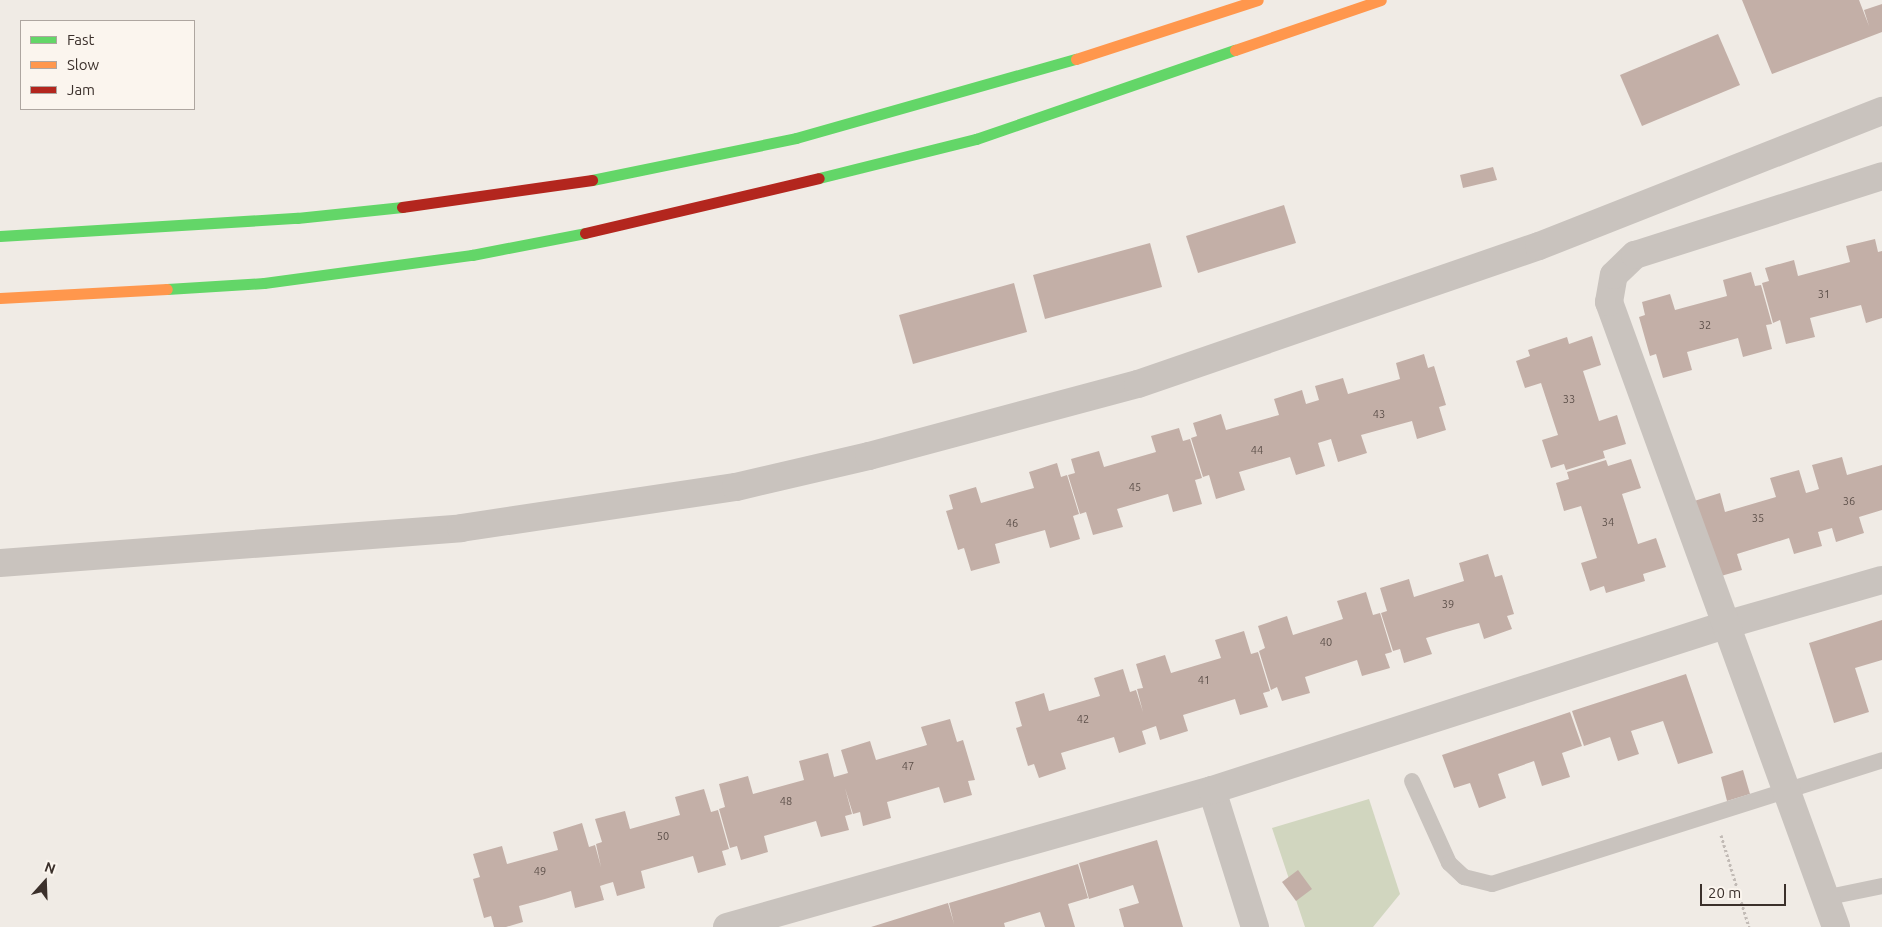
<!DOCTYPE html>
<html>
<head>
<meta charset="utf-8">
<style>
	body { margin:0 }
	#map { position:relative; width:1882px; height:927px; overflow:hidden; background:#f0ebe5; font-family:Ubuntu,sans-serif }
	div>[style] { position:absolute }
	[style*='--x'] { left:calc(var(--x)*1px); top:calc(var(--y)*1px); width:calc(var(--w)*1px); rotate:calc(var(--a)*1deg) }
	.green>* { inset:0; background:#d1d6bf }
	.building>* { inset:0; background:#c3afa7 }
	.path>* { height:3px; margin-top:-1.5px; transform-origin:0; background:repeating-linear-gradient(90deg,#c2bbb6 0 2.5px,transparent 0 5px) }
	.lane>* { height:16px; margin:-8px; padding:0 8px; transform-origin:8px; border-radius:8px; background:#c9c3be }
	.street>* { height:28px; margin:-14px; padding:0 14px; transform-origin:14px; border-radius:14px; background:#c9c3be }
	.fast>* { height:11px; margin:-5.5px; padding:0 5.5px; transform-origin:5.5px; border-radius:5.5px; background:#63d668 }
	.slow>* { height:11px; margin:-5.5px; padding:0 5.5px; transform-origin:5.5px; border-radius:5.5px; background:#ff974d }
	.jam>* { height:11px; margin:-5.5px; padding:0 5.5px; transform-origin:5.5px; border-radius:5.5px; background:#b3261e }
	span { translate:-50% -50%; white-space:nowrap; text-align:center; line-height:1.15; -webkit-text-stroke:4px #fbf5ee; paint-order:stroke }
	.number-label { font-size:11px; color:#5d504a }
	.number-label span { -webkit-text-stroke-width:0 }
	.legend { position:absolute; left:20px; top:20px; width:175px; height:90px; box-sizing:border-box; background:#fbf5ee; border:1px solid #aea6a0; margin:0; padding:6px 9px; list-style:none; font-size:15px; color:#3b302b }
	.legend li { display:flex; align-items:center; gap:10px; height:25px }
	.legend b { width:25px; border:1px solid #aea6a0 }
	.north { position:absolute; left:20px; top:857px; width:50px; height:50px; -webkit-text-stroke:4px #fbf5ee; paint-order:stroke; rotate:20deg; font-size:14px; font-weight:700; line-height:20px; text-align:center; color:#3b302b }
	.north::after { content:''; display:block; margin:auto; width:18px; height:22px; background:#3b302b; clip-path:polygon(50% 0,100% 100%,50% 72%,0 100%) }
	.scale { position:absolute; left:1700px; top:884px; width:86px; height:22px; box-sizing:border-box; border:2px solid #3b302b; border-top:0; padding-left:6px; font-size:15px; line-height:18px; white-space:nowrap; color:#3b302b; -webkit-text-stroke:4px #fbf5ee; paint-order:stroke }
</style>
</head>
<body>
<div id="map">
	<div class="green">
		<i style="clip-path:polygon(1369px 799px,1400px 894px,1373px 927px,1305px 927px,1272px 828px)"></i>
	</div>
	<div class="building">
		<i style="clip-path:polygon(1742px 0,1859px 0,1869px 26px,1864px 10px,1882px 4px,1882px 32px,1772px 74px)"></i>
		<i style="clip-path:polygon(1718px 34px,1740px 85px,1642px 126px,1620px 75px)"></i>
		<i style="clip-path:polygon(1493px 167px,1497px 180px,1463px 188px,1460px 175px)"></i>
		<i style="clip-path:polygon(1284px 205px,1296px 243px,1198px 273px,1186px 236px)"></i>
		<i style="clip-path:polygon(1875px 239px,1878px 252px,1882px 251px,1882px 318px,1866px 323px,1861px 305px,1810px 318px,1815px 337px,1786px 344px,1780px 320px,1773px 323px,1762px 283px,1769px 281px,1765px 268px,1794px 260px,1798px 276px,1850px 262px,1846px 246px)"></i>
		<i style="clip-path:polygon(1150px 243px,1162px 287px,1045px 319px,1033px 275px)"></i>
		<i style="clip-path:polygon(1751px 272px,1755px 286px,1761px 285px,1772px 324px,1766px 325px,1772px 349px,1743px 357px,1738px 338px,1687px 352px,1692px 370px,1663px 378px,1656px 354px,1650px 356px,1639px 317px,1645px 315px,1642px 302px,1670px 294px,1675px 310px,1727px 296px,1723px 280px)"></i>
		<i style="clip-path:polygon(1014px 283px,1027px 332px,913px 364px,899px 315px)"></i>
		<i style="clip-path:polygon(1592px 336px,1601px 365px,1583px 371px,1599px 421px,1617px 415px,1626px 444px,1603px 451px,1605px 458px,1566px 470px,1564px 464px,1551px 468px,1542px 440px,1558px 435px,1541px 383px,1525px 388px,1516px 361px,1530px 356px,1528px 350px,1567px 337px,1569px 344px)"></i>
		<i style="clip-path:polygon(1424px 354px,1428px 368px,1434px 366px,1446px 405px,1439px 407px,1446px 430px,1417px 439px,1412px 421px,1361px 435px,1367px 453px,1338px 462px,1331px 439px,1318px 443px,1325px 466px,1296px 475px,1290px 457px,1239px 472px,1245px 490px,1216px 499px,1209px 475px,1203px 477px,1191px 438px,1197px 436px,1193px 423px,1221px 414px,1226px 430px,1279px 415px,1274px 399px,1302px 390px,1306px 404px,1319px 400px,1315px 386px,1343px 378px,1348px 394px,1400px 379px,1396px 363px)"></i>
		<i style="clip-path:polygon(1179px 428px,1183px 441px,1190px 439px,1202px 478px,1195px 480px,1202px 504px,1173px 512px,1168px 494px,1117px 509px,1123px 527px,1093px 535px,1086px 512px,1080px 514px,1068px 475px,1075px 473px,1071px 459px,1099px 451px,1104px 467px,1156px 452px,1151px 436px)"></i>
		<i style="clip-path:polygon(1842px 457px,1847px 475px,1882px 465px,1882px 510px,1859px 517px,1864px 533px,1836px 542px,1832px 528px,1818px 532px,1822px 546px,1794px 554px,1789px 538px,1737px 554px,1742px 570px,1714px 578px,1691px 502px,1720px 493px,1725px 512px,1776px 497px,1770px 478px,1799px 470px,1806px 493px,1813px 491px,1819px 489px,1812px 465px)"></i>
		<i style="clip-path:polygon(1631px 459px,1641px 488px,1622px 494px,1638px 544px,1656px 538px,1666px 567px,1643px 574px,1645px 581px,1606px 593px,1604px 586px,1590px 591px,1581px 563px,1597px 558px,1581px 506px,1564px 511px,1556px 483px,1569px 479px,1567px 472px,1606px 460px,1608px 466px)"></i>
		<i style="clip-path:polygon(1057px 463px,1061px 477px,1067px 475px,1079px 514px,1073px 516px,1080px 539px,1050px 548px,1045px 530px,995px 544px,1000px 563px,971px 571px,964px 548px,958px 550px,946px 511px,953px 509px,949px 495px,976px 487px,981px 503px,1034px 488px,1029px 472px)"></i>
		<i style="clip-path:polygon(1488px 554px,1495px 577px,1502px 575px,1514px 614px,1507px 616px,1512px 629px,1484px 639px,1479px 623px,1453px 630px,1426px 638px,1432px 654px,1404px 663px,1400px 649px,1393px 651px,1381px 613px,1387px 611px,1380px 588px,1409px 579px,1414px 597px,1464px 581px,1459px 563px)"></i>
		<i style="clip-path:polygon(1366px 592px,1373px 615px,1380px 613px,1392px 652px,1385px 654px,1390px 668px,1362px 676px,1357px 660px,1305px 677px,1310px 693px,1282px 701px,1277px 687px,1271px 690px,1259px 651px,1265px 648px,1258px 626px,1287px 616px,1293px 635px,1343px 619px,1337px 601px)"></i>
		<i style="clip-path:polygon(1882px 620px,1882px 660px,1855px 668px,1869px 712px,1834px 723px,1809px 643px)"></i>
		<i style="clip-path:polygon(1244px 631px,1251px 654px,1258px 652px,1270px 691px,1263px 693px,1268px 707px,1240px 715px,1235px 699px,1183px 715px,1188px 731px,1160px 740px,1156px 726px,1142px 731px,1146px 744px,1119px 753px,1114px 737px,1061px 753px,1066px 769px,1039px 778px,1034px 764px,1028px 766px,1016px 728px,1022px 726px,1015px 702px,1044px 693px,1049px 711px,1100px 696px,1094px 678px,1123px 669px,1130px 692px,1136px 690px,1143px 712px,1137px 689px,1143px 688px,1136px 664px,1165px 655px,1171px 673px,1221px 658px,1215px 640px)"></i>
		<i style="clip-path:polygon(1686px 674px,1713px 753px,1678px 764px,1663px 721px,1631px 731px,1639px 754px,1618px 761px,1610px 737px,1584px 746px,1572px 711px)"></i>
		<i style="clip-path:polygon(1570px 712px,1582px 746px,1562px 753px,1570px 777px,1542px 786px,1534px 761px,1498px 774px,1506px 798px,1479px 808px,1470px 783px,1454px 788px,1442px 755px)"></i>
		<i style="clip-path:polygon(950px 719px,957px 742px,963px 740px,975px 780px,968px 781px,972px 795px,944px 803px,939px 787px,887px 802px,891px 818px,863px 826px,860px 812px,853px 814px,845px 788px,852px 814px,845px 816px,849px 830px,821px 837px,816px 821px,764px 836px,768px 852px,741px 860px,737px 846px,730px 848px,719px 809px,725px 807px,719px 784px,748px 776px,753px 794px,804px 780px,799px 761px,828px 753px,834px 777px,848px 773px,841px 750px,870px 741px,876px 760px,927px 745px,921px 727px)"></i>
		<i style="clip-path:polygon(1743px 770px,1750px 794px,1727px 801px,1721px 777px)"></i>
		<i style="clip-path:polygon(704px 789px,711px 812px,718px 810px,729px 849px,722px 851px,726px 865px,698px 873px,693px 856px,641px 871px,645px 888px,617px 896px,613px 882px,606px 884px,600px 886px,604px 900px,575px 908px,571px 891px,545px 899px,519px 906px,523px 922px,506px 927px,494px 927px,491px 916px,484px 918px,473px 879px,480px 877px,473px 854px,502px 846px,507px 864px,558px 850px,553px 832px,582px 823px,589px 847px,595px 845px,601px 867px,596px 844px,602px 842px,595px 819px,625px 811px,630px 829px,680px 815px,675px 797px)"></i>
		<i style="clip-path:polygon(1157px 840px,1183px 927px,1124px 927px,1119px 909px,1139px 903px,1133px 885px,1089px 899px,1079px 863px)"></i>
		<i style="clip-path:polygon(1078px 864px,1088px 898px,1068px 904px,1075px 927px,1045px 927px,1040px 912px,1004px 923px,1005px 927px,871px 927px,948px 903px,954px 924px,949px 903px)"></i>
		<i style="clip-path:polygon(1298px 870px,1312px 889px,1296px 901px,1282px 882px)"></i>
	</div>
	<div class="path">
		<i style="--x:1721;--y:835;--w:96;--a:73.1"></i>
	</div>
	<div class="lane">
		<i style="--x:1412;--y:781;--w:90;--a:65.7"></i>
		<i style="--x:1449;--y:863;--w:21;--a:43"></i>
		<i style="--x:1464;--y:877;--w:29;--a:14"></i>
		<i style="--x:1492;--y:884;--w:409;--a:-17.6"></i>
		<i style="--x:1824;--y:898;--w:59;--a:-11.7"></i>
	</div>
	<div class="street">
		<i style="--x:0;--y:563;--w:462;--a:-4.3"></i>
		<i style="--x:461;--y:528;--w:278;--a:-8.5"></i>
		<i style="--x:736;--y:487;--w:137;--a:-13.1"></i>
		<i style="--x:869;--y:456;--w:278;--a:-15"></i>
		<i style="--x:1138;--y:384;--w:424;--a:-19"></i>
		<i style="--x:1539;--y:246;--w:369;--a:-21.5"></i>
		<i style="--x:1212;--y:790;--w:144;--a:72.6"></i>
		<i style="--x:727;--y:927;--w:504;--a:-15.77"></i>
		<i style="--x:1212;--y:790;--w:539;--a:-17.83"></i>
		<i style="--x:1725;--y:625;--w:163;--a:-16"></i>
		<i style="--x:1836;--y:927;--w:665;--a:-109.96"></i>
		<i style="--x:1609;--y:302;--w:27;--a:-80"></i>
		<i style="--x:1614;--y:275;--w:29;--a:-44"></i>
		<i style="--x:1635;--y:255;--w:259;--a:-17.7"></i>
	</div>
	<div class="fast">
		<i style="--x:819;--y:178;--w:162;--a:-14"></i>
		<i style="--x:976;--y:139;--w:274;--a:-19"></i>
		<i style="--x:592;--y:180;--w:208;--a:-11.6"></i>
		<i style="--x:796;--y:138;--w:291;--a:-15.8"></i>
		<i style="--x:0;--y:236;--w:298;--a:-3.5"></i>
		<i style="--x:297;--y:218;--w:106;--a:-6"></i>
		<i style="--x:167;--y:289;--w:97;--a:-3.5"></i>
		<i style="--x:264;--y:283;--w:210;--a:-7.7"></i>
		<i style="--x:472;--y:255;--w:115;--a:-11"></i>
	</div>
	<div class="slow">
		<i style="--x:1235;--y:50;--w:154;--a:-18.9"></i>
		<i style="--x:1076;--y:59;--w:191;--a:-18"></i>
		<i style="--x:0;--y:298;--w:167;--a:-3.1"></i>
	</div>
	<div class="jam">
		<i style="--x:402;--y:207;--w:192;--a:-8.1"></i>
		<i style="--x:585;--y:233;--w:240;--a:-13.2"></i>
	</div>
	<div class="number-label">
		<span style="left:1824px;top:294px">31</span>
		<span style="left:1705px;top:325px">32</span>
		<span style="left:1569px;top:399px">33</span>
		<span style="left:1379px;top:414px">43</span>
		<span style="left:1257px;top:450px">44</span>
		<span style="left:1135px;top:487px">45</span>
		<span style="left:1849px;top:501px">36</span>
		<span style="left:1758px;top:518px">35</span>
		<span style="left:1608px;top:522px">34</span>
		<span style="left:1012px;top:523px">46</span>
		<span style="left:1448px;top:604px">39</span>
		<span style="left:1326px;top:642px">40</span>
		<span style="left:1204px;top:680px">41</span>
		<span style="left:1083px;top:719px">42</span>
		<span style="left:908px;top:766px">47</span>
		<span style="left:786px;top:801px">48</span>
		<span style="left:663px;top:836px">50</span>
		<span style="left:540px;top:871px">49</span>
	</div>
	<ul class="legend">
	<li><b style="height:6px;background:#63d668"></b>Fast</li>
	<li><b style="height:6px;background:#ff974d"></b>Slow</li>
	<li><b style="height:6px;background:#b3261e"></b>Jam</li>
	</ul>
	<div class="north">N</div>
	<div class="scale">20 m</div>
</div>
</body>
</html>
